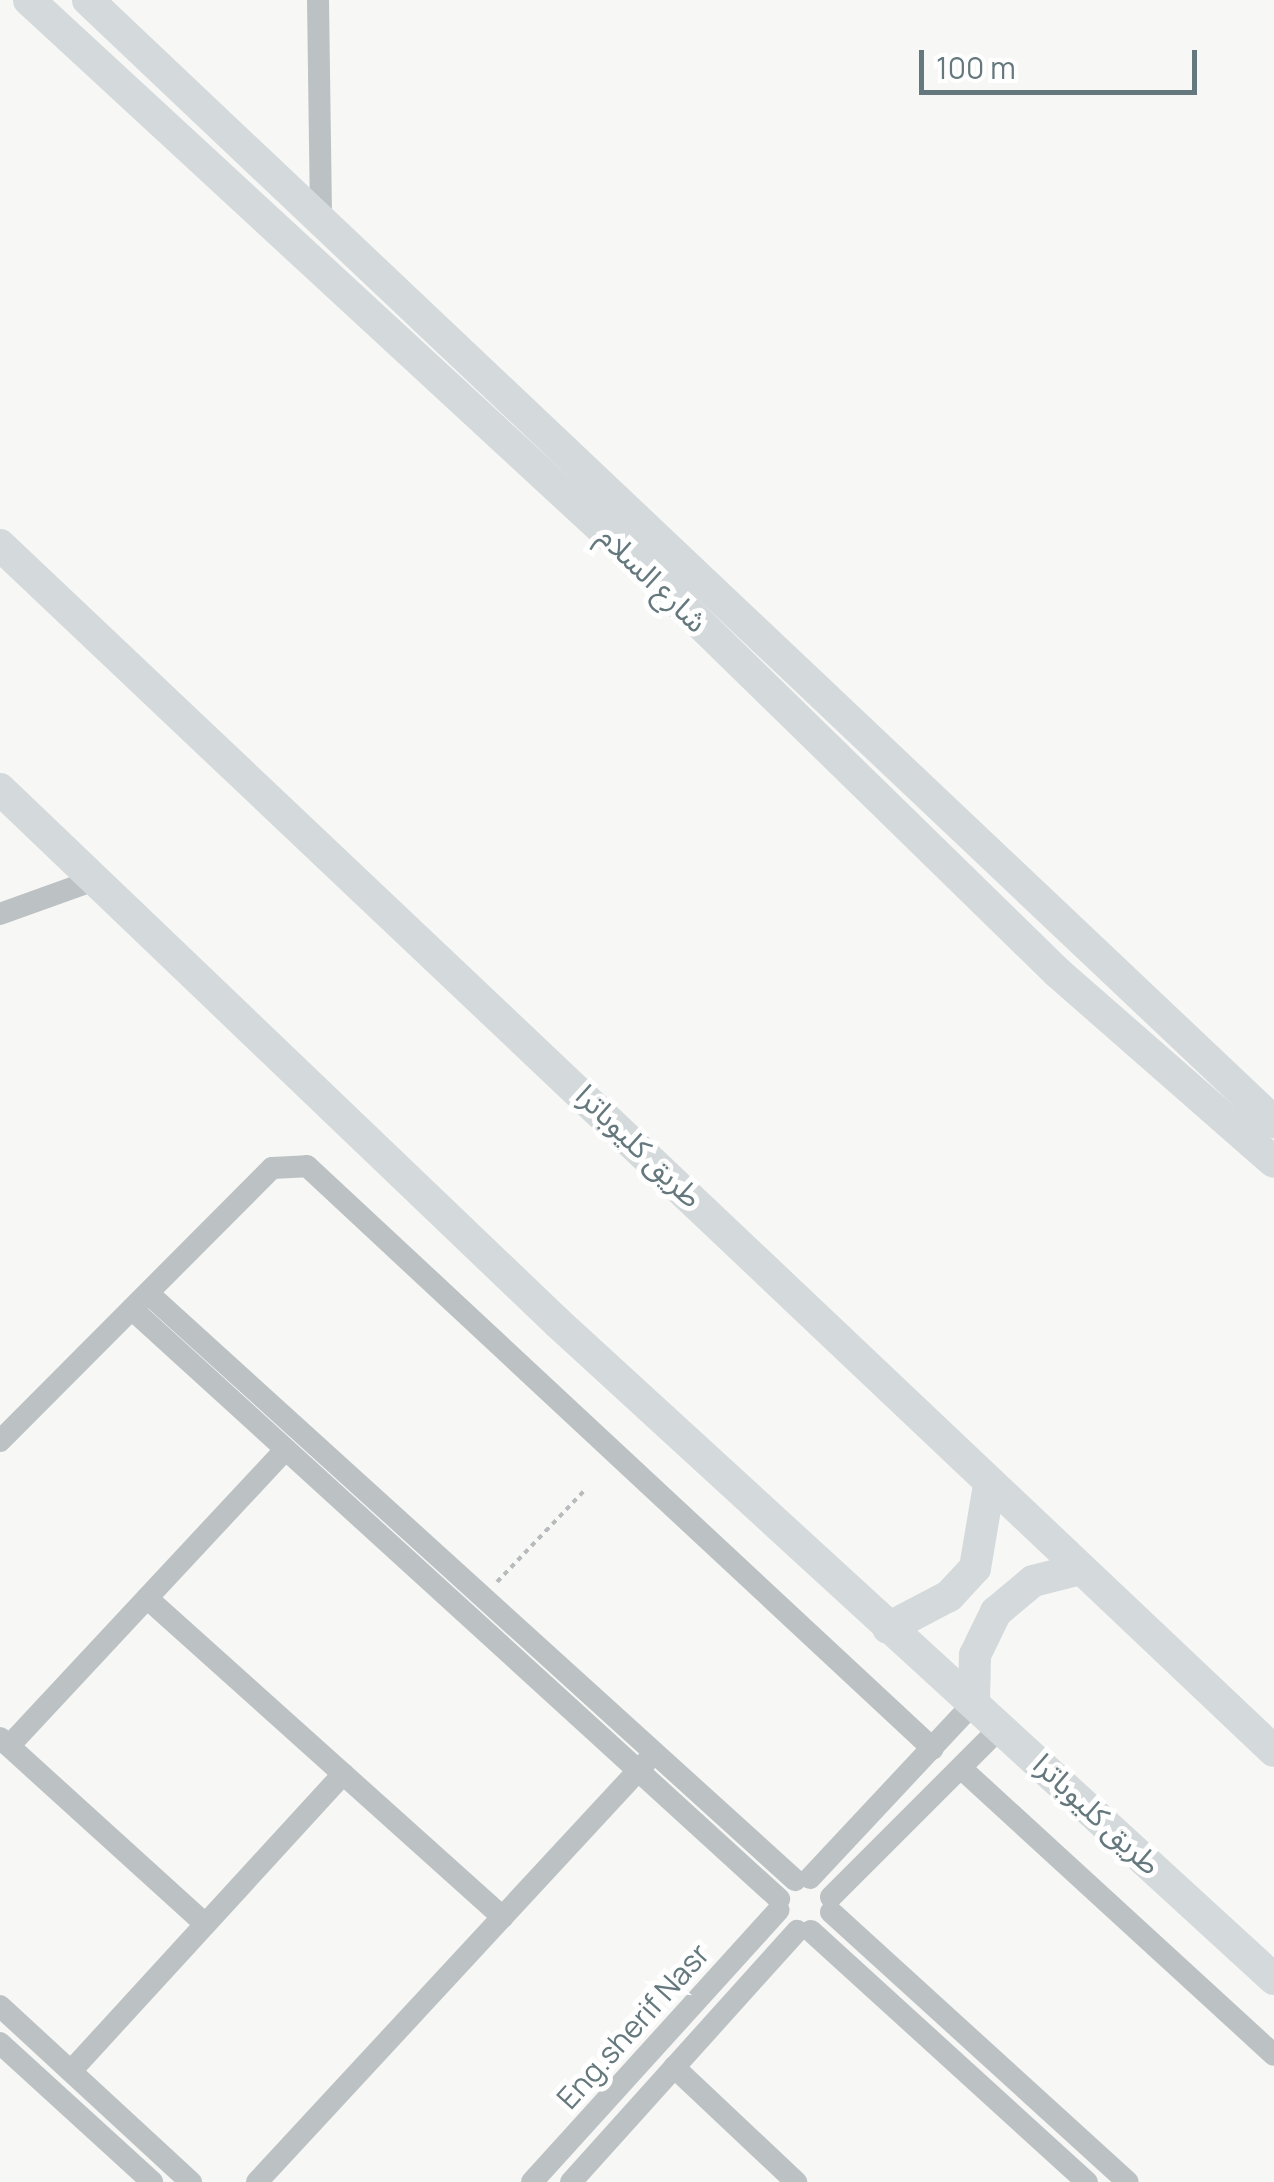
<!DOCTYPE html>
<html>
<head>
<meta charset="utf-8">
<style>
	body { margin:0 }
	#map { position:relative; width:1274px; height:2182px; overflow:hidden; background:#f7f7f5; font-family:Manrope,"Noto Sans Arabic",sans-serif }
	div>[style] { position:absolute }
	[style*='--x'] { left:calc(var(--x)*1px); top:calc(var(--y)*1px); width:calc(var(--w)*1px); rotate:calc(var(--a)*1deg) }
	.path>* { height:4px; margin-top:-2px; transform-origin:0; background:repeating-linear-gradient(90deg,#b7bbbd 0 5px,transparent 0 10px) }
	.minor>* { height:22px; margin:-11px; padding:0 11px; transform-origin:11px; border-radius:11px; background:#bcc2c4 }
	.secondary>* { height:32px; margin:-16px; padding:0 16px; transform-origin:16px; border-radius:16px; background:#d4d9db }
	span { translate:-50% -50%; white-space:nowrap; text-align:center; line-height:1.15; -webkit-text-stroke:10px #fff; paint-order:stroke }
	.street-label { font-size:30px; color:#65787d }
	.scale { position:absolute; left:919px; top:50px; width:278px; height:45px; box-sizing:border-box; border:5px solid #65787d; border-top:0; padding-left:12px; font-size:30px; line-height:35px; white-space:nowrap; color:#65787d; -webkit-text-stroke:8px #fff; paint-order:stroke }
</style>
</head>
<body>
<div id="map">
	<div class="path">
		<i style="--x:497;--y:1582;--w:126;--a:-46.3"></i>
	</div>
	<div class="minor">
		<i style="--x:318;--y:0;--w:211;--a:89.2"></i>
		<i style="--x:0;--y:914;--w:103;--a:-19.8"></i>
		<i style="--x:150;--y:1295;--w:871;--a:42.21"></i>
		<i style="--x:134;--y:1311;--w:873;--a:42.35"></i>
		<i style="--x:0;--y:1441;--w:385;--a:-45.1"></i>
		<i style="--x:272;--y:1168;--w:35;--a:-3"></i>
		<i style="--x:307;--y:1166;--w:855;--a:42.96"></i>
		<i style="--x:147;--y:1598;--w:478;--a:41.9"></i>
		<i style="--x:0;--y:1738;--w:277;--a:42.2"></i>
		<i style="--x:9;--y:1746;--w:405;--a:-47"></i>
		<i style="--x:962;--y:1769;--w:423;--a:42.5"></i>
		<i style="--x:810;--y:1878;--w:240;--a:-46.9"></i>
		<i style="--x:831;--y:1897;--w:240;--a:-45"></i>
		<i style="--x:831;--y:1912;--w:401;--a:42.3"></i>
		<i style="--x:811;--y:1931;--w:373;--a:42.3"></i>
		<i style="--x:0;--y:2006;--w:260;--a:42.7"></i>
		<i style="--x:0;--y:2043;--w:206;--a:42.4"></i>
		<i style="--x:674;--y:2067;--w:168;--a:43.3"></i>
		<i style="--x:71;--y:2071;--w:403;--a:-47.5"></i>
		<i style="--x:257;--y:2182;--w:572;--a:-47.19"></i>
		<i style="--x:532;--y:2182;--w:367;--a:-47.8"></i>
		<i style="--x:571;--y:2182;--w:338;--a:-48"></i>
	</div>
	<div class="secondary">
		<i style="--x:29;--y:0;--w:812;--a:42.71"></i>
		<i style="--x:626;--y:551;--w:602;--a:44.33"></i>
		<i style="--x:1057;--y:972;--w:288;--a:41.2"></i>
		<i style="--x:88;--y:0;--w:1633;--a:43.41"></i>
		<i style="--x:0;--y:545;--w:1754;--a:43.43"></i>
		<i style="--x:0;--y:789;--w:772;--a:43.74"></i>
		<i style="--x:558;--y:1323;--w:971;--a:42.5"></i>
		<i style="--x:888;--y:1628;--w:69;--a:-27.7"></i>
		<i style="--x:949;--y:1596;--w:38;--a:-47"></i>
		<i style="--x:975;--y:1568;--w:84;--a:-80.4"></i>
		<i style="--x:974;--y:1703;--w:48;--a:-88.8"></i>
		<i style="--x:975;--y:1655;--w:48;--a:-64"></i>
		<i style="--x:996;--y:1612;--w:48;--a:-40"></i>
		<i style="--x:1033;--y:1581;--w:49;--a:-14.3"></i>
	</div>
	<div class="street-label">
		<span style="left:653px;top:579px;rotate:44deg">شارع السلام</span>
		<span style="left:639px;top:1146px;rotate:44deg">طريق كليوباترا</span>
		<span style="left:1097px;top:1814px;rotate:43deg">طريق كليوباترا</span>
		<span style="left:633px;top:2026px;rotate:-48deg">Eng.sherif Nasr</span>
	</div>
	<div class="scale">100 m</div>
</div>
</body>
</html>
